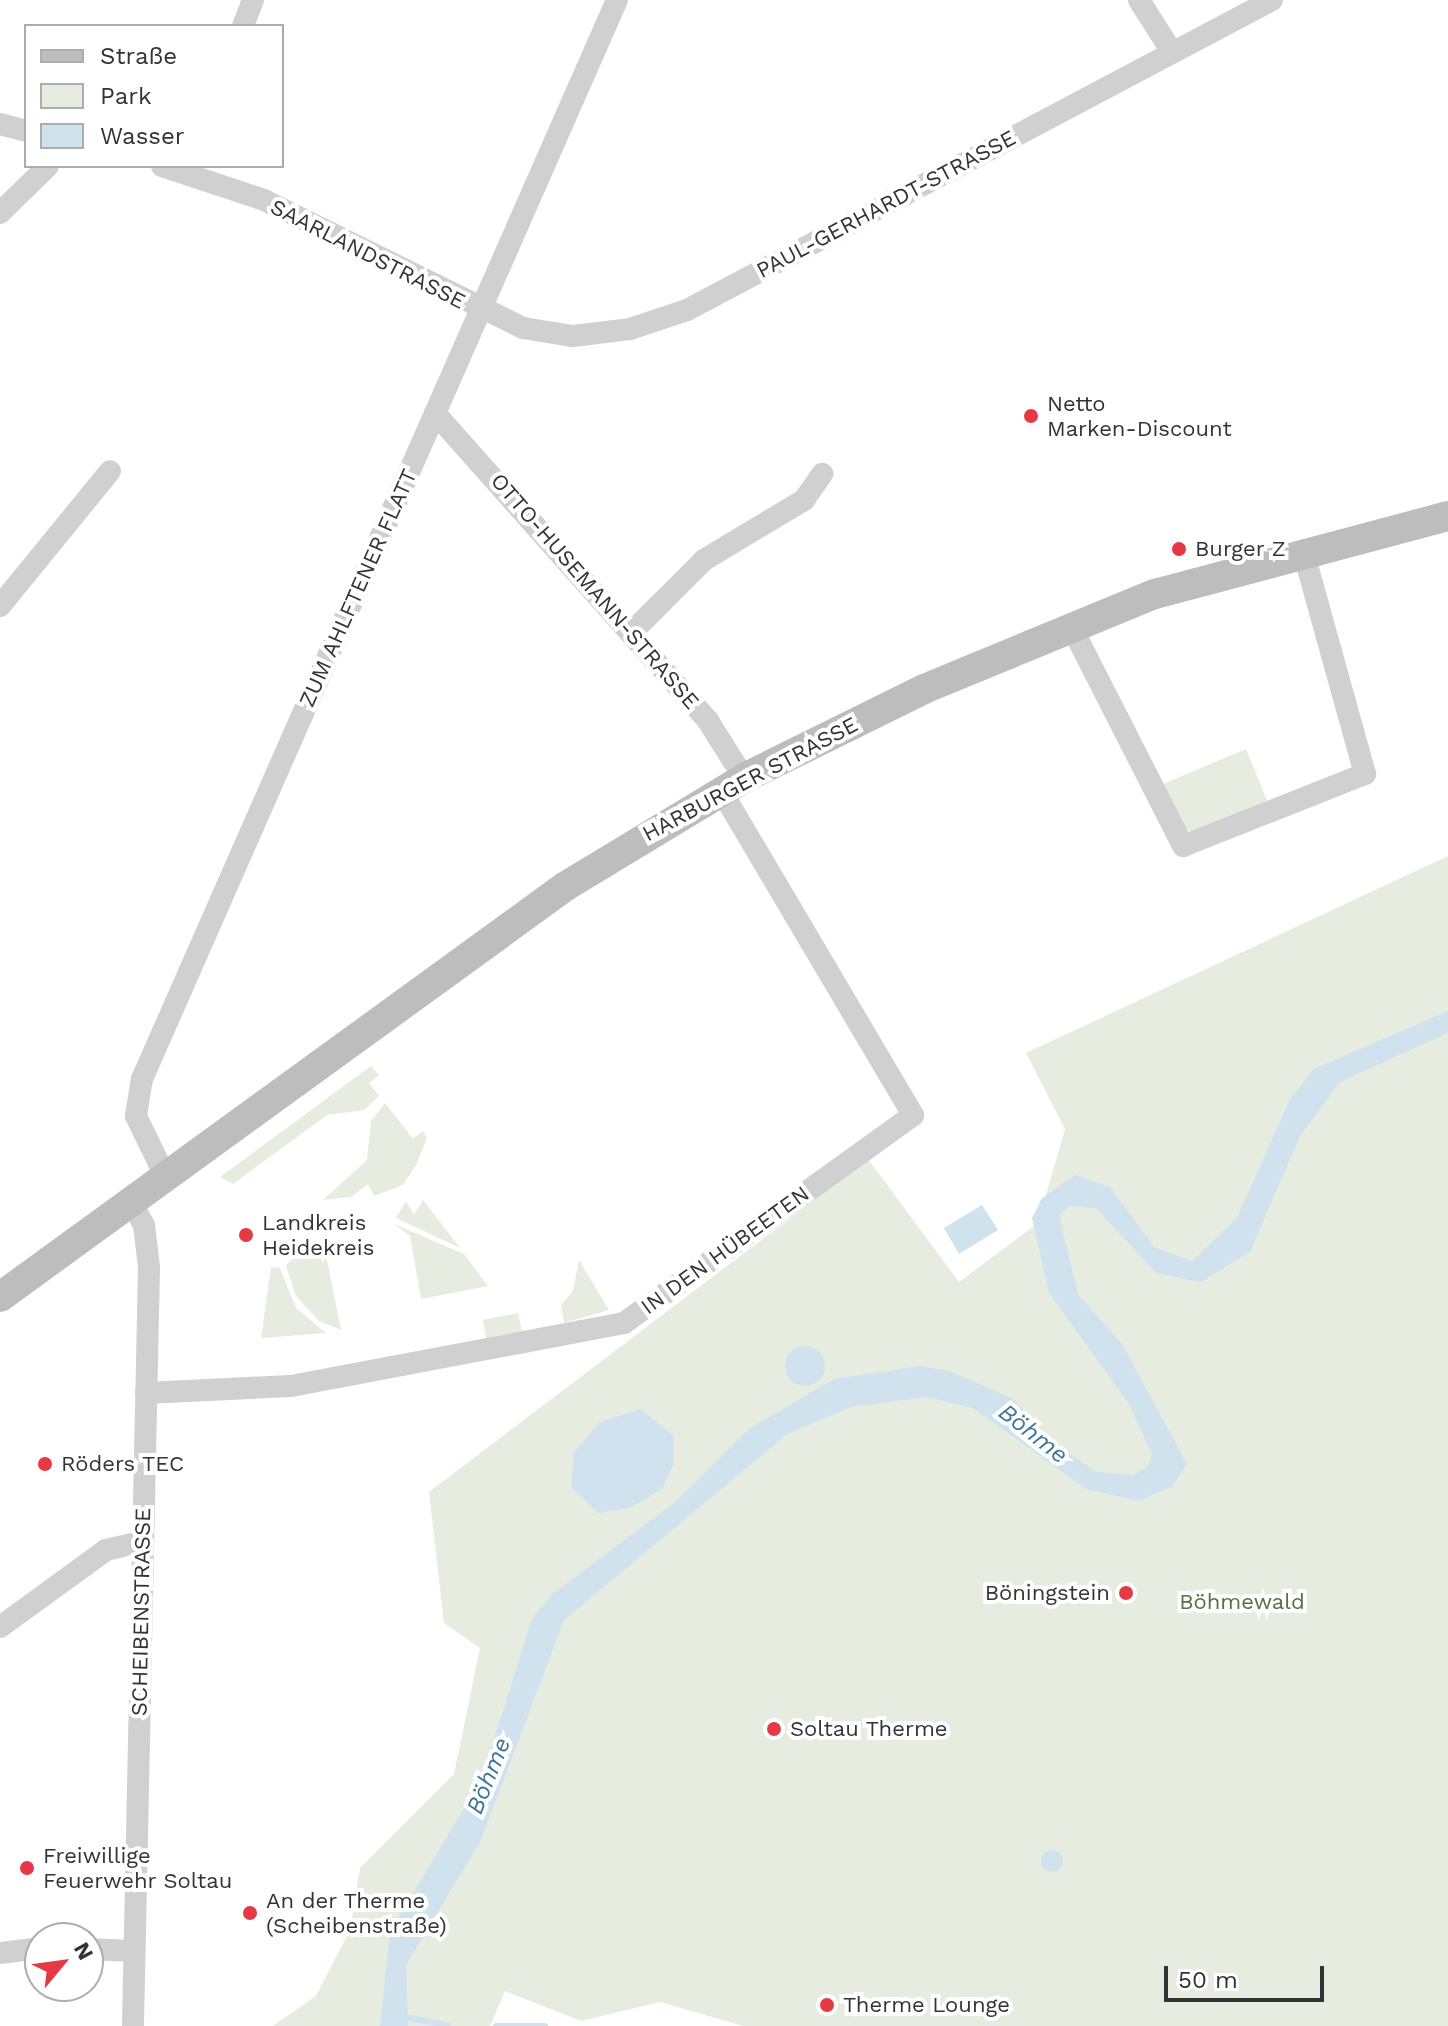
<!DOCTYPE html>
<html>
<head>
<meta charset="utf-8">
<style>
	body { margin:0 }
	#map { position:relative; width:1448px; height:2026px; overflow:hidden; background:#fff; font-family:"Work Sans",sans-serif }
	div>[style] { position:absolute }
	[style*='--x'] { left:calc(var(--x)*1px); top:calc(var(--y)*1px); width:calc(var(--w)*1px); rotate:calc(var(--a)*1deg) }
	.green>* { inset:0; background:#e6ecdf }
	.water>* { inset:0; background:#cfe2ee }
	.round { border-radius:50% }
	.stream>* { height:6px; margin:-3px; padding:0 3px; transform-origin:3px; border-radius:3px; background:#cfe2ee }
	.street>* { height:22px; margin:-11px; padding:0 11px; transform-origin:11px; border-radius:11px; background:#d0d0d0 }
	.secondary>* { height:30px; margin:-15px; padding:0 15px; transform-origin:15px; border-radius:15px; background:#bdbdbd }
	.dots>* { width:22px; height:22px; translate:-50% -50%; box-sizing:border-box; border:4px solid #fff; border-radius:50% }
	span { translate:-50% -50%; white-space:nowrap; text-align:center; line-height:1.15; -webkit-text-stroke:8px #fff; paint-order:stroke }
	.street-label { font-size:22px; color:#333 }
	.poi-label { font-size:22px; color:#333 }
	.left { translate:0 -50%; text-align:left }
	.right { translate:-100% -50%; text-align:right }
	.park-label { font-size:22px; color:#56703f }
	.water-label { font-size:24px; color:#3f7597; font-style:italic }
	.legend { position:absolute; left:24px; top:24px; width:260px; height:144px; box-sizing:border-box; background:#fff; border:2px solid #adadad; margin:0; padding:10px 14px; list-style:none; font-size:24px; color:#333 }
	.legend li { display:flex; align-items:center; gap:16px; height:40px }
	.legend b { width:40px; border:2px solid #adadad }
	.north { position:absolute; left:24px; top:1922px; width:80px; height:80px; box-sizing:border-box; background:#fff; border:2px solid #adadad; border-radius:50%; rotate:61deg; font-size:22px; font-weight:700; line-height:32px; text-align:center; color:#333 }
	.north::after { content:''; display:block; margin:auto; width:28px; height:36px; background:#e63946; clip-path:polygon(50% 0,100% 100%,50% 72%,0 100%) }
	.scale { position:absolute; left:1164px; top:1966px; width:160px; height:36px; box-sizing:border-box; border:4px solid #333; border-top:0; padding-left:10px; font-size:24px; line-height:28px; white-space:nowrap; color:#333; -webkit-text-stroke:6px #fff; paint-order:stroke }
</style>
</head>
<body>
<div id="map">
	<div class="green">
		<i style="clip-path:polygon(1246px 749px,1269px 805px,1199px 833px,1185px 829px,1163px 784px)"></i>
		<i style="clip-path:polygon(1448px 856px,1448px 2026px,743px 2026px,660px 2002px,581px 2021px,505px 1991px,490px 2026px,273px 2026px,316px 1996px,350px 1930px,360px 1868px,454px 1774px,480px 1648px,444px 1623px,429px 1492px,868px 1159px,959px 1282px,1038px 1223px,1065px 1129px,1026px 1053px)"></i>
		<i style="clip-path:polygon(371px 1066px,379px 1075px,369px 1083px,379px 1096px,364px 1110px,327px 1115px,233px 1184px,220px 1177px)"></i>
		<i style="clip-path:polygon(385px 1103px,413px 1139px,423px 1131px,427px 1138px,416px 1165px,403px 1185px,374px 1196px,368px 1184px,351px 1197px,323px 1200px,367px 1160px,371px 1121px)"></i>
		<i style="clip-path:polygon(423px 1200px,460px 1248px,396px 1218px,406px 1201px,414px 1215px)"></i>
		<i style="clip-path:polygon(394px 1224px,464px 1254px,488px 1286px,421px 1299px,410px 1236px)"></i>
		<i style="clip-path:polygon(303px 1245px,327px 1260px,341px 1330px,319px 1321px,296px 1296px,286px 1266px)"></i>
		<i style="clip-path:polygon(579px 1260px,609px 1310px,564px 1323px,561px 1305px,573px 1291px)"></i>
		<i style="clip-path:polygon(271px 1267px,280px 1268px,296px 1308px,326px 1333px,261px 1338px)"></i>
		<i style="clip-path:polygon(518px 1313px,522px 1331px,486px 1338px,483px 1320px)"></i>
	</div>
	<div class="water">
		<i style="clip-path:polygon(1448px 1011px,1448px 1033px,1340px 1082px,1300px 1136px,1250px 1252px,1201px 1282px,1156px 1273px,1096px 1208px,1070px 1206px,1059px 1215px,1078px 1294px,1122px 1344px,1187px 1464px,1173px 1486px,1139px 1501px,1086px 1489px,973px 1408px,927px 1397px,851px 1407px,787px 1434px,564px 1620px,480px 1842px,406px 1965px,408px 2026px,380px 2026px,390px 1932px,481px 1780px,532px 1619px,551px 1595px,673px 1504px,749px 1429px,834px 1379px,920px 1366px,949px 1371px,1012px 1398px,1050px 1440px,1096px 1472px,1134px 1475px,1148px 1466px,1152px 1454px,1129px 1404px,1049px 1293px,1032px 1218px,1042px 1198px,1075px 1175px,1110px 1187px,1155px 1248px,1192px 1261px,1237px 1218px,1290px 1099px,1314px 1069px)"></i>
		<i style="clip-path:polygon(982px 1205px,998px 1230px,959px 1254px,944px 1228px)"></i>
		<i class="round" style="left:785px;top:1346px;width:40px;height:40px"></i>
		<i style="clip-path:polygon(641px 1409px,674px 1436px,673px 1465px,662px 1489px,630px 1508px,598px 1513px,571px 1487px,574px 1452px,600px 1422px)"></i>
		<i class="round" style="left:1041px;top:1850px;width:22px;height:22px"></i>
	</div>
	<div class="stream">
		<i style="--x:401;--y:2016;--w:48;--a:12"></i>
		<i style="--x:496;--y:2026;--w:49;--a:0"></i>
	</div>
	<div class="street">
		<i style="--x:1139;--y:0;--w:62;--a:57.6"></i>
		<i style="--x:243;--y:26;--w:28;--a:-69"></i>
		<i style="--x:0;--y:124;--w:27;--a:15"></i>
		<i style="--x:162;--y:166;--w:108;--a:18.4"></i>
		<i style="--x:264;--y:200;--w:289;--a:26.3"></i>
		<i style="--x:523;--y:328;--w:51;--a:9.1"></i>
		<i style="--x:573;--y:336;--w:57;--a:-7"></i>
		<i style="--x:630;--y:329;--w:60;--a:-18.4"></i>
		<i style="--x:687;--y:310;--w:662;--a:-27.92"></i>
		<i style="--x:0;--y:213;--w:67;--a:-44.4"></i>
		<i style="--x:435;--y:413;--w:412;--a:48.4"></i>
		<i style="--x:708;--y:721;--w:67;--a:57.7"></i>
		<i style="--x:0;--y:606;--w:174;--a:-50.8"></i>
		<i style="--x:1071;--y:626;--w:247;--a:63"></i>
		<i style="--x:1183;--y:846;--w:196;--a:-21.6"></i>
		<i style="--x:1365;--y:774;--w:232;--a:-105.5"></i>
		<i style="--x:631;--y:633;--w:103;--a:-45"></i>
		<i style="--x:704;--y:560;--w:117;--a:-31"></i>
		<i style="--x:804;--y:500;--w:32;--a:-55"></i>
		<i style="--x:165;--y:1176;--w:67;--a:-115.8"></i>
		<i style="--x:136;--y:1116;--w:37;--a:-81"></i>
		<i style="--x:142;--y:1079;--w:1179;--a:-66.24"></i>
		<i style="--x:131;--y:1201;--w:27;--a:62"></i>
		<i style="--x:144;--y:1225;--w:42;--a:83.2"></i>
		<i style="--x:149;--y:1267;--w:759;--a:91.21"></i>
		<i style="--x:146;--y:1393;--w:145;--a:-2.8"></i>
		<i style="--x:291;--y:1386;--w:339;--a:-10.7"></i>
		<i style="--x:624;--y:1323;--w:356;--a:-35.7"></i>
		<i style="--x:913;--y:1115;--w:377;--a:-120.6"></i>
		<i style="--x:0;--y:1627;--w:131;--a:-36"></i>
		<i style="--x:106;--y:1550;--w:37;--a:-13"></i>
		<i style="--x:88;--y:1949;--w:44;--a:2.6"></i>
		<i style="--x:0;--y:1953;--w:40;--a:-7.1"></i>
	</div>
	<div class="secondary">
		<i style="--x:0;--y:1297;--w:699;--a:-35.99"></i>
		<i style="--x:566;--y:886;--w:208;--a:-31.2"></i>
		<i style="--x:744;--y:778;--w:201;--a:-26.3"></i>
		<i style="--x:924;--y:689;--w:250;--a:-22.4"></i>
		<i style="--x:1155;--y:594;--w:303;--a:-14.9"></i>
	</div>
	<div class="dots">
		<i style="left:1031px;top:416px;background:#e63946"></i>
		<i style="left:1179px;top:549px;background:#e63946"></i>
		<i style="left:246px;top:1235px;background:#e63946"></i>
		<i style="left:45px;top:1464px;background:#e63946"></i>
		<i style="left:1126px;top:1593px;background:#e63946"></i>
		<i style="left:774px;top:1729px;background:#e63946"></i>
		<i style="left:27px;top:1868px;background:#e63946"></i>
		<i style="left:250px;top:1913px;background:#e63946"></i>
		<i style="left:827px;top:2005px;background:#e63946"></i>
	</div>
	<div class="street-label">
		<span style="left:886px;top:204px;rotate:-28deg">PAUL-GERHARDT-STRASSE</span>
		<span style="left:368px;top:254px;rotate:27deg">SAARLANDSTRASSE</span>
		<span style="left:358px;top:588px;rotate:-66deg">ZUM AHLFTENER FLATT</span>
		<span style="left:595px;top:591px;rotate:49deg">OTTO-HUSEMANN-STRASSE</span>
		<span style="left:750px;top:779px;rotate:-28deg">HARBURGER STRASSE</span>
		<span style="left:725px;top:1250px;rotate:-36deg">IN DEN HÜBEETEN</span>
		<span style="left:141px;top:1612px;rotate:-89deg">SCHEIBENSTRASSE</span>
	</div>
	<div class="poi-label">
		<span class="left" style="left:1047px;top:416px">Netto<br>Marken-Discount</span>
		<span class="left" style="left:1195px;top:549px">Burger Z</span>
		<span class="left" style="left:262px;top:1235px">Landkreis<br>Heidekreis</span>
		<span class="left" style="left:61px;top:1464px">Röders TEC</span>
		<span class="right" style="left:1110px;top:1593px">Böningstein</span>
		<span class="left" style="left:790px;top:1729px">Soltau Therme</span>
		<span class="left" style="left:43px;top:1868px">Freiwillige<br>Feuerwehr Soltau</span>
		<span class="left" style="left:266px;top:1913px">An der Therme<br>(Scheibenstraße)</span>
		<span class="left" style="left:843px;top:2005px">Therme Lounge</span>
	</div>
	<div class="park-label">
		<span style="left:1242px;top:1602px">Böhmewald</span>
	</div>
	<div class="water-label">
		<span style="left:1033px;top:1434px;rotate:38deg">Böhme</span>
		<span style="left:489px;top:1776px;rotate:-68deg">Böhme</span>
	</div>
	<ul class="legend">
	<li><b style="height:10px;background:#bdbdbd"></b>Straße</li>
	<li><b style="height:22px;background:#e6ecdf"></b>Park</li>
	<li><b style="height:22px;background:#cfe2ee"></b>Wasser</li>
	</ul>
	<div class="north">N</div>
	<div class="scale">50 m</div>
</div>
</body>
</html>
